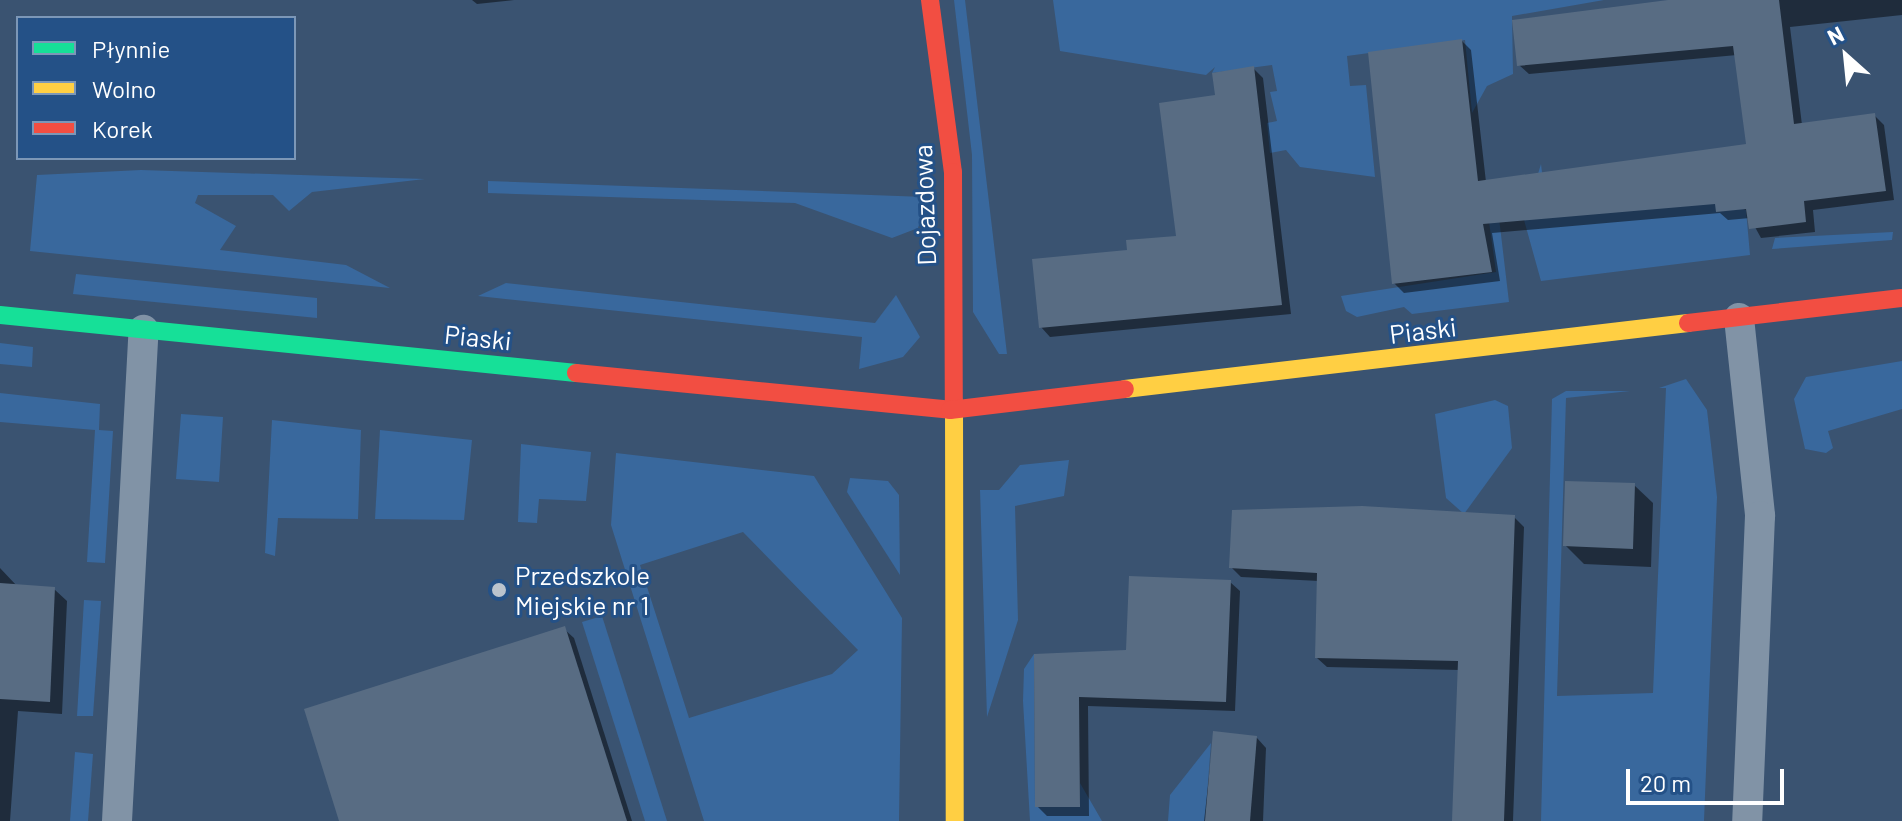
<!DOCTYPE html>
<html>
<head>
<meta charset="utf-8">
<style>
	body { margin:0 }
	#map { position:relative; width:1902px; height:821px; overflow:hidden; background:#3a5371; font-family:Barlow,sans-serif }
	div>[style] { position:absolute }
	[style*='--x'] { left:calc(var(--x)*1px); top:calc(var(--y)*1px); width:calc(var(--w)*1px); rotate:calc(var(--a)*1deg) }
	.green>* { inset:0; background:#39689d }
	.shadow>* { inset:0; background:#0007 }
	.building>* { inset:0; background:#586c83 }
	.lane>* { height:30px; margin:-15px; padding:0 15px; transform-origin:15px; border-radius:15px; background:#8193a6 }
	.fast>* { height:18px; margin:-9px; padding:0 9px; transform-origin:9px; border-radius:9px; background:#16e098 }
	.slow>* { height:18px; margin:-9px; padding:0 9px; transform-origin:9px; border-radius:9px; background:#ffcf43 }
	.jam>* { height:18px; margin:-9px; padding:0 9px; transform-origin:9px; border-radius:9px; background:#f24e42 }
	.dots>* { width:22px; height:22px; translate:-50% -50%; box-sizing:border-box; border:4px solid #245187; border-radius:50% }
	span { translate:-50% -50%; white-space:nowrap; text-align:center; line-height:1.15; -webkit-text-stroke:6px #245187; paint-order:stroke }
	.street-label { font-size:26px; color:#fff }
	.poi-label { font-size:26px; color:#fff }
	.left { translate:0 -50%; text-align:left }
	.legend { position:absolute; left:16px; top:16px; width:280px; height:144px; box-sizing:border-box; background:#245187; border:2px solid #7c97b7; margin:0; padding:10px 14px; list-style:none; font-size:24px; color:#fff }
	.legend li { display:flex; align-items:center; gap:16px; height:40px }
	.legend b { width:40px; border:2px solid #7c97b7 }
	.north { position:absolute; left:1806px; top:16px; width:80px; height:80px; -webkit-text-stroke:6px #245187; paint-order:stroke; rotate:333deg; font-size:22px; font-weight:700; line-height:32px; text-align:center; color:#fff }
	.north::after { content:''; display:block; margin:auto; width:28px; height:36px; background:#fff; clip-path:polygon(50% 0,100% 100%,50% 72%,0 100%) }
	.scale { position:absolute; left:1626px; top:769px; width:158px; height:36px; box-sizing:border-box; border:4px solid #fff; border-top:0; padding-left:10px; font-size:24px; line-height:28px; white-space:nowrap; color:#fff; -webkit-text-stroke:6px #245187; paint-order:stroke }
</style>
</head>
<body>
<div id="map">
	<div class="green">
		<i style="clip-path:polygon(954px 0,965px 0,1007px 354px,999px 354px,973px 312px,972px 155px)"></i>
		<i style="clip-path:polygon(1053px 0,1604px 0,1512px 16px,1513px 74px,1487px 86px,1472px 113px,1465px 40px,1347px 56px,1350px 86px,1366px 85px,1375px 177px,1300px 167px,1286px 150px,1270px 153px,1267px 123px,1277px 121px,1270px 92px,1277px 91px,1272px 65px,1212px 73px,1215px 67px,1206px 75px,1060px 51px)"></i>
		<i style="clip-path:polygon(1541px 164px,1547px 215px,1715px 200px,1746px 210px,1750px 255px,1541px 281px,1524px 220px)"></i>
		<i style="clip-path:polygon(141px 170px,425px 179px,312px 192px,289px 211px,273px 195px,198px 195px,195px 203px,236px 226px,220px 250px,346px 265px,390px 288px,30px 251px,37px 175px)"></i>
		<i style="clip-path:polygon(488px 181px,925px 197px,925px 207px,918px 228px,892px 238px,795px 203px,488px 193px)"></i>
		<i style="clip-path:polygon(1486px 200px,1497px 201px,1509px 302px,1412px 314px,1404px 307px,1357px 317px,1346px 311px,1341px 296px,1496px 272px)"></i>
		<i style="clip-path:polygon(1893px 232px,1892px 240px,1772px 249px,1775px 238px)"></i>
		<i style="clip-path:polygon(76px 274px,317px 298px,317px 318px,73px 294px)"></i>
		<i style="clip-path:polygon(506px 283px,875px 323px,896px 295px,920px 337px,903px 357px,859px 369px,862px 337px,478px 296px)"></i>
		<i style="clip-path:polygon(0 343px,33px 347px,32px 367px,0 364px)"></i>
		<i style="clip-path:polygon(1902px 361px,1902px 409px,1828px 431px,1833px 448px,1826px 453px,1805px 449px,1794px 399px,1806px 377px)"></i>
		<i style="clip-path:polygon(1686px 379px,1707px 410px,1717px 497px,1704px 821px,1541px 821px,1552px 399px,1566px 391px,1630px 391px,1566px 398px,1557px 696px,1653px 693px,1666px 388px,1659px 388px)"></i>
		<i style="clip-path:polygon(0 393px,100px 404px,99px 430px,113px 431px,105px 563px,87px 562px,95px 430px,0 422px)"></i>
		<i style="clip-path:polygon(1495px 400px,1508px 406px,1512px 448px,1464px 514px,1446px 498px,1435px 414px)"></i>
		<i style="clip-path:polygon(181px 414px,223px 417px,219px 482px,176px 479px)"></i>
		<i style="clip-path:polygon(272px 420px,361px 430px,358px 519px,278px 518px,275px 556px,265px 553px)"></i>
		<i style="clip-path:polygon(380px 430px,472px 440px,464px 520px,375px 519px)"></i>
		<i style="clip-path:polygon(521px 444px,591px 452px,586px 501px,539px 499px,537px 523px,518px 522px)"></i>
		<i style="clip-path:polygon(evenodd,616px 453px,814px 476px,902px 618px,899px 821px,704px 821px,611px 525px,616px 453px,743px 532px,858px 650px,832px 674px,689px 718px,640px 565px,743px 532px)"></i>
		<i style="clip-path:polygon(1069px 460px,1064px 496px,1015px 506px,1018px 620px,987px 717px,980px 490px,999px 490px,1020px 465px)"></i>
		<i style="clip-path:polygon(850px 478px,888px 481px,899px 495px,900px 575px,847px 492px)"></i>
		<i style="clip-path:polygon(84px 600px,101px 601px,93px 716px,77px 716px)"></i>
		<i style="clip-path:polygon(602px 616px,667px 821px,645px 821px,582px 622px)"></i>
		<i style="clip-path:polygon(1034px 654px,1035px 807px,1080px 807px,1080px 783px,1102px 821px,1030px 821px,1023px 701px,1024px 669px)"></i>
		<i style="clip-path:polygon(1211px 743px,1205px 821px,1168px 821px,1170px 795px)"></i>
		<i style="clip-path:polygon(75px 752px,93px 754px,88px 821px,70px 821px)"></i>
	</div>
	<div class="shadow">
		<i style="clip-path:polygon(472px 0,514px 0,477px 4px)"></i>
		<i style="clip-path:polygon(1680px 0,1902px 0,1902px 15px,1790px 27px,1802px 125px,1874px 115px,1884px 125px,1894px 200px,1813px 210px,1815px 232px,1761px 238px,1750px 218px,1728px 220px,1720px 213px,1492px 233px,1500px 281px,1404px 293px,1394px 283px,1462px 41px,1471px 50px,1486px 182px,1748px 145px,1737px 55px,1529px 74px,1519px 65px)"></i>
		<i style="clip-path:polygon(1253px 68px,1263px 78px,1291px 314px,1050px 337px,1041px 327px,1129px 252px,1179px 238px)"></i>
		<i style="clip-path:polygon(1634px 485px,1653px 503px,1651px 567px,1584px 564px,1565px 545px)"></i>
		<i style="clip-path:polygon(1514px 517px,1524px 527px,1513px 821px,1454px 821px,1460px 670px,1327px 667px,1317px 658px,1319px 581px,1241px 577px,1232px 568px)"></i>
		<i style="clip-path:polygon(0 568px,17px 586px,54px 589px,67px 601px,62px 714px,18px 711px,10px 821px,0 821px)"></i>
		<i style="clip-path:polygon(1230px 582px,1240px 591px,1235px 711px,1088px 706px,1089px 816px,1047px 816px,1037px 806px,1036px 656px,1128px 652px)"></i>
		<i style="clip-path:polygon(564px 629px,574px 638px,632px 821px,341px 821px)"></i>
		<i style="clip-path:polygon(1214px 733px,1257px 738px,1266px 748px,1263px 821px,1204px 821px)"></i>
	</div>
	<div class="building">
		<i style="clip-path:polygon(1668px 0,1779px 0,1794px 124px,1875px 113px,1886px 191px,1804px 201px,1806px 222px,1749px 229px,1746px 209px,1716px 212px,1715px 204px,1483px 224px,1492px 272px,1392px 284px,1368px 52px,1462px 39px,1478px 181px,1746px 144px,1733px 46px,1517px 66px,1512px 20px)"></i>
		<i style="clip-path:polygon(1254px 66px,1282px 305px,1039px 328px,1032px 259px,1127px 250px,1126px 240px,1176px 236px,1159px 103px,1215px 95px,1212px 73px)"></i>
		<i style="clip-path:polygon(1565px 481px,1635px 483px,1633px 549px,1563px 546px)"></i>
		<i style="clip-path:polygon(1362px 506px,1515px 515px,1504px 821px,1452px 821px,1458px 661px,1315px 658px,1317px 573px,1229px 568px,1232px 510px)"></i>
		<i style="clip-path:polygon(1129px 576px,1231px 580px,1226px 702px,1079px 697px,1080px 807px,1035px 807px,1034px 654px,1126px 650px)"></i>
		<i style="clip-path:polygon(0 583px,55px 587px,50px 702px,0 699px)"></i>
		<i style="clip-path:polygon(565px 626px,627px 821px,339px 821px,304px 709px)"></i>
		<i style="clip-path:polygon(1213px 731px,1257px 736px,1250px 821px,1205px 821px)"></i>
	</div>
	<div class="lane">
		<i style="--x:1739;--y:318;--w:199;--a:83.9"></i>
		<i style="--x:1760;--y:516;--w:305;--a:92.4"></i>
		<i style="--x:117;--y:821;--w:492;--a:-86.9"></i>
	</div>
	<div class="fast">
		<i style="--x:0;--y:315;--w:579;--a:5.75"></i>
	</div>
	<div class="slow">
		<i style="--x:1125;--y:389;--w:567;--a:-6.69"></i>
		<i style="--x:954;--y:402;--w:419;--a:89.9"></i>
	</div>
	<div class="jam">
		<i style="--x:930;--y:0;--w:174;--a:82.4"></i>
		<i style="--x:953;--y:172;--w:230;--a:89.8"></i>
		<i style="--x:1688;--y:323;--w:215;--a:-6.7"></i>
		<i style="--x:576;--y:373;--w:376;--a:5.6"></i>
		<i style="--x:950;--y:410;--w:176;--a:-6.8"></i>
	</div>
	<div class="dots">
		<i style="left:499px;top:590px;background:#bac3cd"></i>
	</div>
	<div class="street-label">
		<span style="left:924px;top:205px;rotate:-92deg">Dojazdowa</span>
		<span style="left:1423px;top:330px;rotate:-7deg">Piaski</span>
		<span style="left:478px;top:337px;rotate:6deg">Piaski</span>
	</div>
	<div class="poi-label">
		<span class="left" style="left:515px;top:590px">Przedszkole<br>Miejskie nr 1</span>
	</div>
	<ul class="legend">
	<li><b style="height:10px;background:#16e098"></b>Płynnie</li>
	<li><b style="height:10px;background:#ffcf43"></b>Wolno</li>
	<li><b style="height:10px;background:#f24e42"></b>Korek</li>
	</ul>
	<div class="north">N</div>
	<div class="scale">20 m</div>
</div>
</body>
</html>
